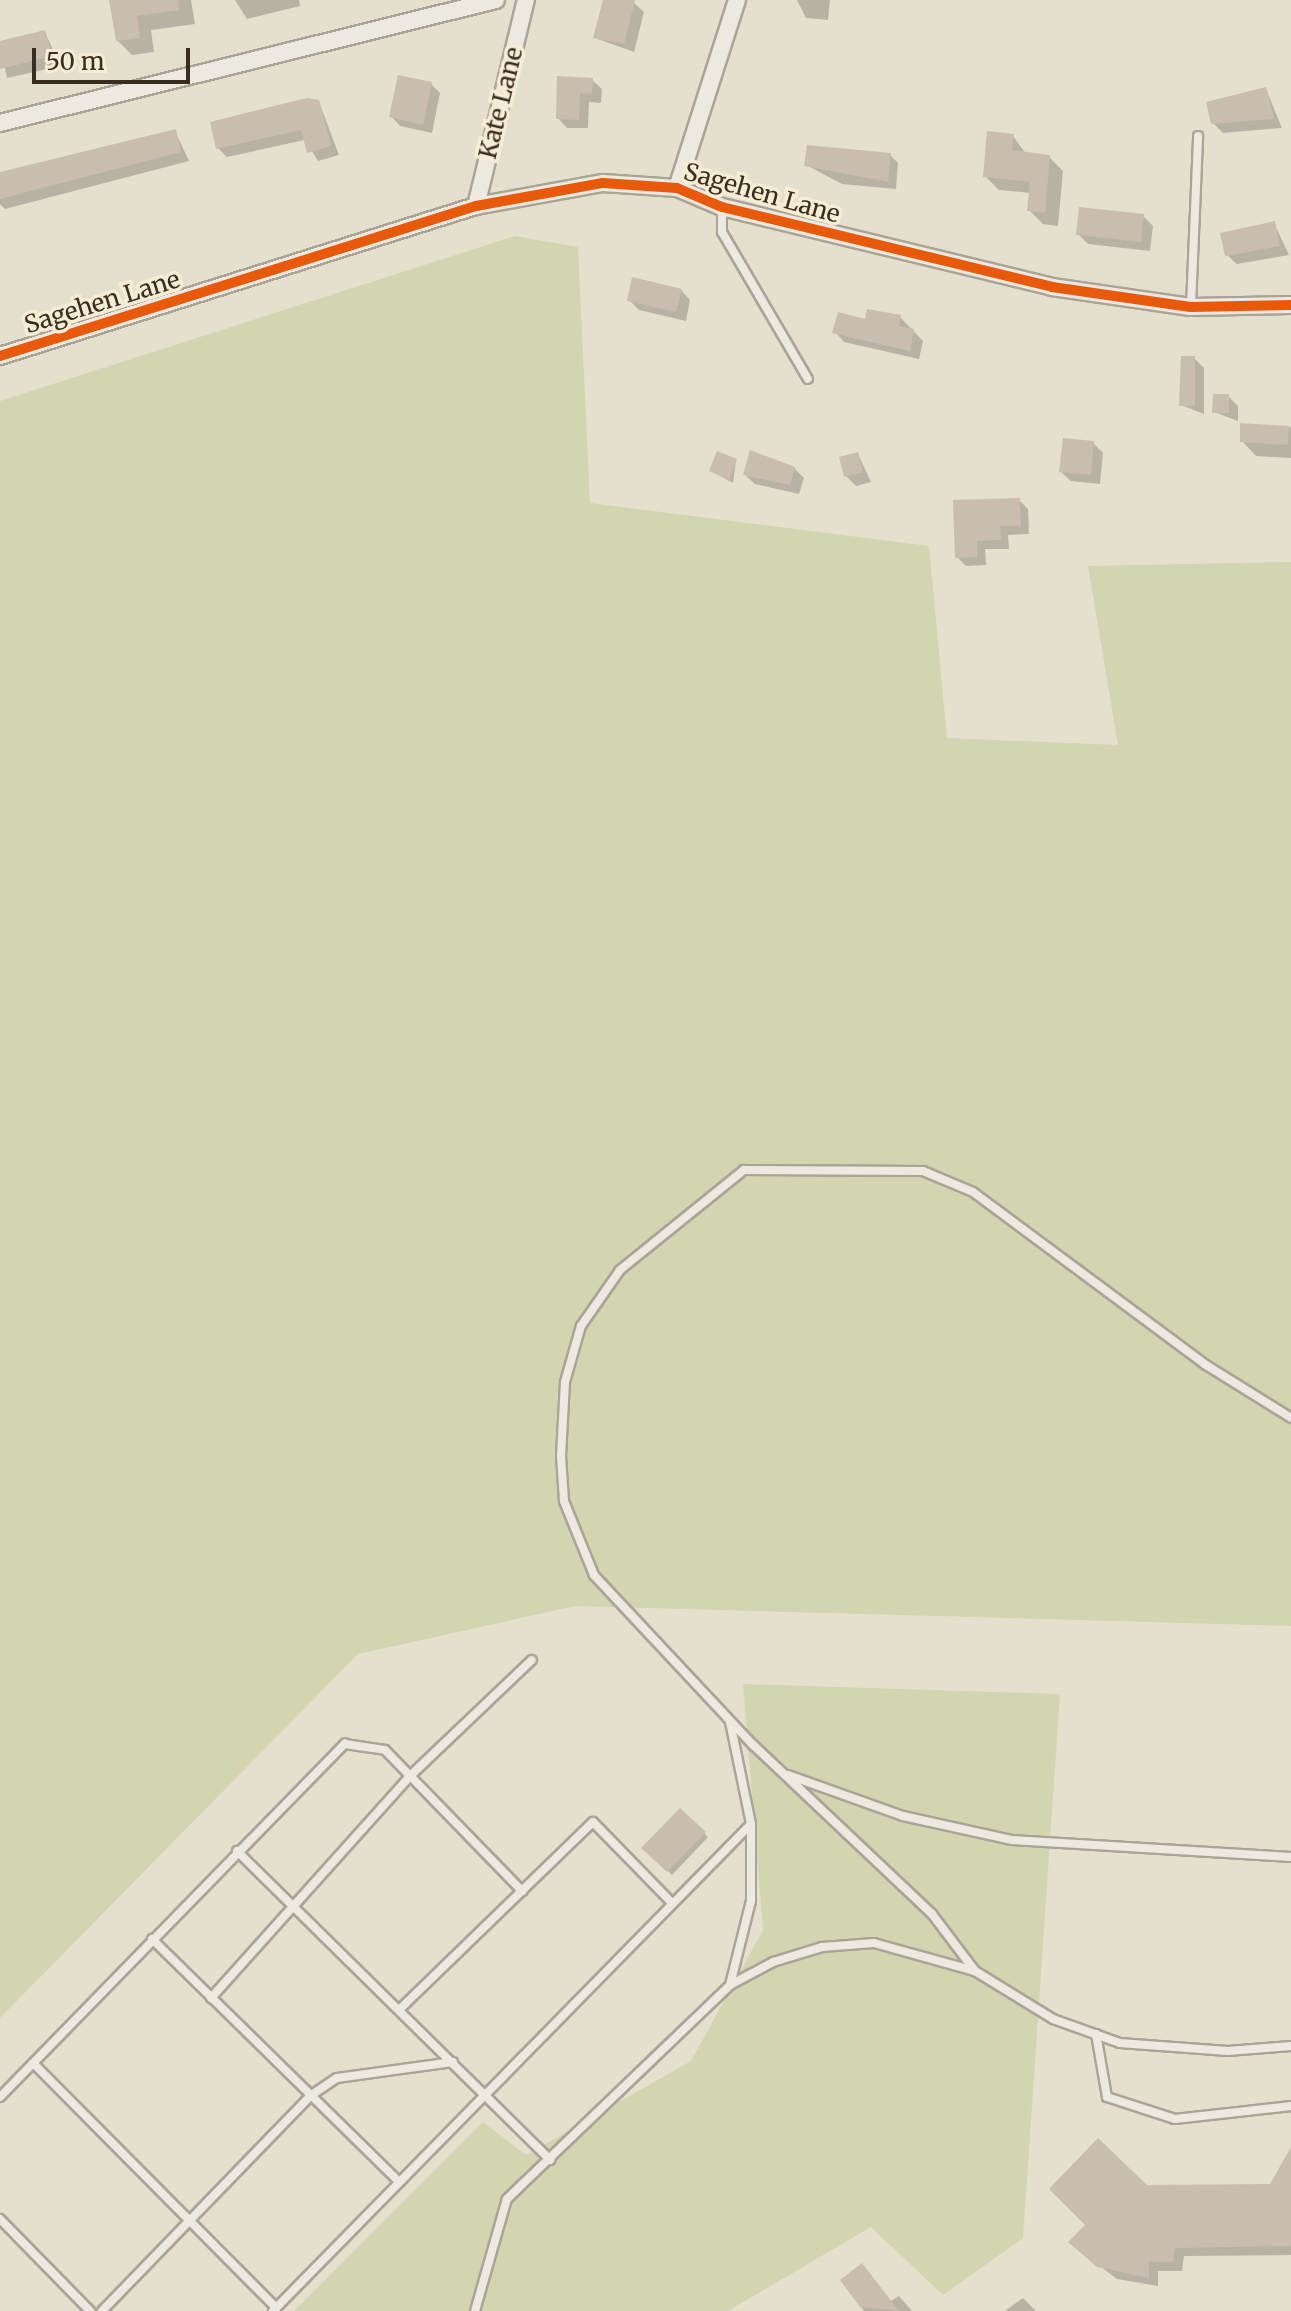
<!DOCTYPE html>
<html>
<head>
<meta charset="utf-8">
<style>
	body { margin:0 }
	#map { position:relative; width:1291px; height:2311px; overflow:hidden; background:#e5dfce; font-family:Merriweather,serif }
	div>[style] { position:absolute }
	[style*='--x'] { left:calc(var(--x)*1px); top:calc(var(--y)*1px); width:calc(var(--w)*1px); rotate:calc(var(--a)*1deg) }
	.green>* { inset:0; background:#d3d5b0 }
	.shadow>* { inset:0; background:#0003 }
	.building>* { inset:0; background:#c9bdaf }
	.roads { filter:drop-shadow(2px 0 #aaa497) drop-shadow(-2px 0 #aaa497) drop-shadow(0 2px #aaa497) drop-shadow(0 -2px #aaa497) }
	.lane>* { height:8px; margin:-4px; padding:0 4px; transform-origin:4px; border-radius:4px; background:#ede9e0 }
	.street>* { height:16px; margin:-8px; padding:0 8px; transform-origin:8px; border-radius:8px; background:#ede9e0 }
	.cycleway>* { height:10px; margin:-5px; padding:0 5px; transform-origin:5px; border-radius:5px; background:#e8590c }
	span { translate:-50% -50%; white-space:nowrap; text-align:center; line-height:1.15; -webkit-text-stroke:7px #f6edd4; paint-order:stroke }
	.street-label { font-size:24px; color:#392d1f }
	.scale { position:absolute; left:32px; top:48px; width:158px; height:36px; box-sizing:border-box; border:4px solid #392d1f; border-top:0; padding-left:10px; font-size:24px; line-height:28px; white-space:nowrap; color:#392d1f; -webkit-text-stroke:6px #f6edd4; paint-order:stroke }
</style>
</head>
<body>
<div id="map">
	<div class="green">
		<i style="clip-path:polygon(515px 236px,578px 247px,590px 503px,929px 546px,947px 738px,1118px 745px,1088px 566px,1291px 562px,1291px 1626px,575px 1606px,358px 1654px,0 2018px,0 401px)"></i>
		<i style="clip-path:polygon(743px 1684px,1060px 1694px,1023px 2238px,943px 2295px,871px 2227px,728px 2311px,294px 2311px,483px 2122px,526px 2155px,691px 2061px,763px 1930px)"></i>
	</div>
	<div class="shadow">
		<i style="clip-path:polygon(111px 0,191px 0,195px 24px,151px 30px,154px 52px,132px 55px,117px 40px)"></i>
		<i style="clip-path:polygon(235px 0,299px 0,300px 6px,247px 19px)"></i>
		<i style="clip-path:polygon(605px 0,634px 3px,644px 12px,634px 52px,595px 38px)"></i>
		<i style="clip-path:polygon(797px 0,830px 0,828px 20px,806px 18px)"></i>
		<i style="clip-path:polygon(45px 32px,60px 66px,7px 78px,0 43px)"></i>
		<i style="clip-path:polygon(559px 78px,592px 80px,602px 89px,601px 103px,589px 102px,588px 128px,567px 128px,558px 118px)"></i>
		<i style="clip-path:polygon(431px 84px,440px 93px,432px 133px,400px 126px,391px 116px)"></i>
		<i style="clip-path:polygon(1266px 89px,1282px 128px,1223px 133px,1213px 123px)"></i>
		<i style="clip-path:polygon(319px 102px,339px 155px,318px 161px,305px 140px,227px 157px,218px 148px)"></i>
		<i style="clip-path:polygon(175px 131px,189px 161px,5px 209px,0 204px,0 174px)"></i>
		<i style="clip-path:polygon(1013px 136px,1026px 154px,1049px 157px,1063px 171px,1058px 226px,1043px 224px,1029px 210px,1031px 193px,999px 190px,985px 176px)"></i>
		<i style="clip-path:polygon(890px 155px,898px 163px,896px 189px,842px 184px,806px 165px)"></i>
		<i style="clip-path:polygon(1143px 216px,1153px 226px,1150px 251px,1088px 244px,1078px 234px)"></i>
		<i style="clip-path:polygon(1274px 223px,1289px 255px,1237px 264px,1227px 255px)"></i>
		<i style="clip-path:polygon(681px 290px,690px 300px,686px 321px,639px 310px,629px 300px)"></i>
		<i style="clip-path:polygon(900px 317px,923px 341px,919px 359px,844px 342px,835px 332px)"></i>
		<i style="clip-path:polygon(1194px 358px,1204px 368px,1204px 414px,1181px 405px)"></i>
		<i style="clip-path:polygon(1228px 396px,1238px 406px,1238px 421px,1214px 412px)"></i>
		<i style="clip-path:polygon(1291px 427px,1291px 458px,1256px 456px,1242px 441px)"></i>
		<i style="clip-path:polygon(1093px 443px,1103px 453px,1100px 484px,1071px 481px,1061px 472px)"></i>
		<i style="clip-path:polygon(858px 454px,871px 482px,856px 486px,846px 476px)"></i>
		<i style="clip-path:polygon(736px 461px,733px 483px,711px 471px)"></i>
		<i style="clip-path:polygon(794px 468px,804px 478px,799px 494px,755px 484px,745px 475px)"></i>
		<i style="clip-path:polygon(1019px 500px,1028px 509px,1029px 534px,1008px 535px,1009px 549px,985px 549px,986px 565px,966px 566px,957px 557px)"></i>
		<i style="clip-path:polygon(680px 1810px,708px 1837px,672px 1875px,644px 1848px)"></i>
		<i style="clip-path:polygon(1291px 2154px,1291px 2255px,1184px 2256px,1182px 2271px,1158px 2271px,1158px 2286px,1117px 2279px,1080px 2251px,1146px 2187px,1271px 2186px)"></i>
		<i style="clip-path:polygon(842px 2280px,891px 2301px,899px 2296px,912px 2311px,864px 2311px)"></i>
		<i style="clip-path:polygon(1023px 2298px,1036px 2311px,1005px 2311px)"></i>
	</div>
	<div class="building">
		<i style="clip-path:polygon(109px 0,178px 0,179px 10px,137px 16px,140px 38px,116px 41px)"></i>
		<i style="clip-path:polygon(603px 0,635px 0,624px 44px,593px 38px)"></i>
		<i style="clip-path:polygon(45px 30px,52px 56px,0 69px,0 41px)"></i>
		<i style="clip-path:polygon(398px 75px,432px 82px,423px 125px,389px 117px)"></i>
		<i style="clip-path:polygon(557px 76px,593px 78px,592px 94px,580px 93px,579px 120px,556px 119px)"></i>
		<i style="clip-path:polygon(1266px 87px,1274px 119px,1211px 124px,1206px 102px)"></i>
		<i style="clip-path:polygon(307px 98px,319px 100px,331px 146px,307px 153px,301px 130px,216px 149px,210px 122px)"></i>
		<i style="clip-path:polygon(176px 129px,181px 152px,0 199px,0 172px)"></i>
		<i style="clip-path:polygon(987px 131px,1014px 134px,1012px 150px,1050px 155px,1045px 213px,1027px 211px,1030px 182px,983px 177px)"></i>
		<i style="clip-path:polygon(807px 145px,891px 153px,888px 182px,804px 166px)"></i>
		<i style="clip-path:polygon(1079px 207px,1144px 214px,1141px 242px,1076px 235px)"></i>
		<i style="clip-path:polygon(1275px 221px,1280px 246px,1225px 256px,1220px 233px)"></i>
		<i style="clip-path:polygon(632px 277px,682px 289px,676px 312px,627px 301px)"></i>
		<i style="clip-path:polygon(867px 309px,901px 315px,899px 326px,914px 329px,910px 351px,832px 333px,838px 312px,865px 319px)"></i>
		<i style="clip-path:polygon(1181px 356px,1195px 356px,1195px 406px,1179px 406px)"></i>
		<i style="clip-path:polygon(1213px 394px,1229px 394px,1229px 413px,1212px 413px)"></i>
		<i style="clip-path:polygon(1240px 423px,1289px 426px,1288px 445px,1240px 442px)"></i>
		<i style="clip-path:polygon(1063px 438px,1094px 441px,1091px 475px,1059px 472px)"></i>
		<i style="clip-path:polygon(750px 450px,795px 467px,790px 485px,743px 475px)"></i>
		<i style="clip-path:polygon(717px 451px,737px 459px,729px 480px,709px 471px)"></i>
		<i style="clip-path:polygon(858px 452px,863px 472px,844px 477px,839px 457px)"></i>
		<i style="clip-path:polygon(1020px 498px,1021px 526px,1000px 526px,1001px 540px,977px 541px,977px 557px,955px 558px,953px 500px)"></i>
		<i style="clip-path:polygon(680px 1808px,706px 1832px,667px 1872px,641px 1848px)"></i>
		<i style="clip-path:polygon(1098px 2138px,1147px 2185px,1270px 2184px,1291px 2147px,1291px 2246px,1175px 2248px,1173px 2262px,1149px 2262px,1149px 2278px,1097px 2267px,1068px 2242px,1085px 2225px,1049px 2189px)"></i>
		<i style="clip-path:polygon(862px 2263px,899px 2311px,860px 2307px,840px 2280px)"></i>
	</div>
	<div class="roads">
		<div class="lane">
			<i style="--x:722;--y:207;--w:25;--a:90"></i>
			<i style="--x:722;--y:232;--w:170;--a:59.7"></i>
			<i style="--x:1191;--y:306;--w:170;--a:-87.6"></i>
			<i style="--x:788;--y:1775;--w:122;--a:19.6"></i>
			<i style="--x:903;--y:1816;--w:112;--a:12.4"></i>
			<i style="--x:1012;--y:1840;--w:280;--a:3.5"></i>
			<i style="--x:237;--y:1851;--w:440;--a:44.6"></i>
			<i style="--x:152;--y:1939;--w:346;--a:44.5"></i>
			<i style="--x:975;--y:1971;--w:71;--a:-127"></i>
			<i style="--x:932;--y:1914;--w:246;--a:-136.6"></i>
			<i style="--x:753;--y:1745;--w:233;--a:-133.1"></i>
			<i style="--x:594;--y:1575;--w:80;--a:-112.1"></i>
			<i style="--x:564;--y:1501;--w:45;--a:-93.8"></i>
			<i style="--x:561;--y:1456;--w:74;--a:-86.9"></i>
			<i style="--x:565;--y:1382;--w:58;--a:-74.1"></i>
			<i style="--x:581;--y:1326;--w:68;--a:-55.1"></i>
			<i style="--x:620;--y:1270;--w:159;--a:-38.9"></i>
			<i style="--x:744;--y:1170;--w:179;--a:0.3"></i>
			<i style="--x:923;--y:1171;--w:54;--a:22.8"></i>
			<i style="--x:973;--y:1192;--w:290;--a:36.6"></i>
			<i style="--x:1206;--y:1365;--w:100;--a:31.9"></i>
			<i style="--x:730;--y:1985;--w:87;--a:-76"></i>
			<i style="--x:751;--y:1901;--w:77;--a:-90"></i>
			<i style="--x:751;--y:1824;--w:104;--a:-101.6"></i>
			<i style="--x:211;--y:1998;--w:298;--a:-48.1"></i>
			<i style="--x:410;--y:1776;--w:168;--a:-43.6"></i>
			<i style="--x:401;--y:2008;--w:267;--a:-44.1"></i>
			<i style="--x:593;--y:1822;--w:113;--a:45.7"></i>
			<i style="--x:1096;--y:2034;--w:64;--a:80.1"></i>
			<i style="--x:1107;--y:2097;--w:71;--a:17.9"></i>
			<i style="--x:1175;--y:2119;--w:117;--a:-6.4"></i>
			<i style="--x:33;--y:2063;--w:345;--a:45.2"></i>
			<i style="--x:0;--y:2097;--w:494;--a:-45.7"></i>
			<i style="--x:345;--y:1744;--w:40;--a:8.5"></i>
			<i style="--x:385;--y:1750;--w:197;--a:45.8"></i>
			<i style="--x:0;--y:2219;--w:129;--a:45.6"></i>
			<i style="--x:102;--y:2311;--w:299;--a:-45.9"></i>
			<i style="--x:310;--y:2096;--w:32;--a:-34"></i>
			<i style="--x:337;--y:2078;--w:117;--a:-7.9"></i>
			<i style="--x:273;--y:2311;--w:682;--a:-45.53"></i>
			<i style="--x:475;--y:2311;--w:116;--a:-74.1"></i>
			<i style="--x:507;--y:2199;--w:309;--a:-43.8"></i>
			<i style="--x:730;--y:1985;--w:49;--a:-28.1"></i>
			<i style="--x:773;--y:1962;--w:51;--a:-17"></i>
			<i style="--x:822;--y:1947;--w:52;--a:-4.4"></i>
			<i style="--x:874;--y:1943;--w:105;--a:15.5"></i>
			<i style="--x:975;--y:1971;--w:92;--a:31.6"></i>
			<i style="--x:1053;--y:2019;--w:71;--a:19.7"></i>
			<i style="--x:1120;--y:2043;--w:108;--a:4.2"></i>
			<i style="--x:1228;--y:2051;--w:63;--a:-4.5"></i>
		</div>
		<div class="street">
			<i style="--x:0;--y:123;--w:511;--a:-13.93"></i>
			<i style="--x:677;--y:188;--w:197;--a:-72.3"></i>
			<i style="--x:476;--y:206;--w:212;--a:-76.4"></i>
			<i style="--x:0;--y:356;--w:499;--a:-17.5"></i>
			<i style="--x:476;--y:206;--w:129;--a:-10.3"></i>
			<i style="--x:603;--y:183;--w:74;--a:3.9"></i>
			<i style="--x:677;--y:188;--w:49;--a:22.9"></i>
			<i style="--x:722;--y:207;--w:340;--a:13.6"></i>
			<i style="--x:1052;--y:287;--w:140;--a:8.2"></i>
			<i style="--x:1191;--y:307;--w:100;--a:-1.1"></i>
		</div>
	</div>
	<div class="cycleway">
		<i style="--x:0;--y:356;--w:499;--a:-17.5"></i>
		<i style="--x:476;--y:206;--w:129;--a:-10.3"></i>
		<i style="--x:603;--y:183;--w:74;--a:3.9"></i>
		<i style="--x:677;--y:188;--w:49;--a:22.9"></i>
		<i style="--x:722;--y:207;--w:340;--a:13.6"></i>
		<i style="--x:1052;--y:287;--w:140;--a:8.2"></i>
		<i style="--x:1191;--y:307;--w:100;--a:-1.1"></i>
	</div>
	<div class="street-label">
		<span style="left:501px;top:103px;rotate:-76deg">Kate Lane</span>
		<span style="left:762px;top:193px;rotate:16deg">Sagehen Lane</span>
		<span style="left:102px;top:302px;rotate:-17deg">Sagehen Lane</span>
	</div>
	<div class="scale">50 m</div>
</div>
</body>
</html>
